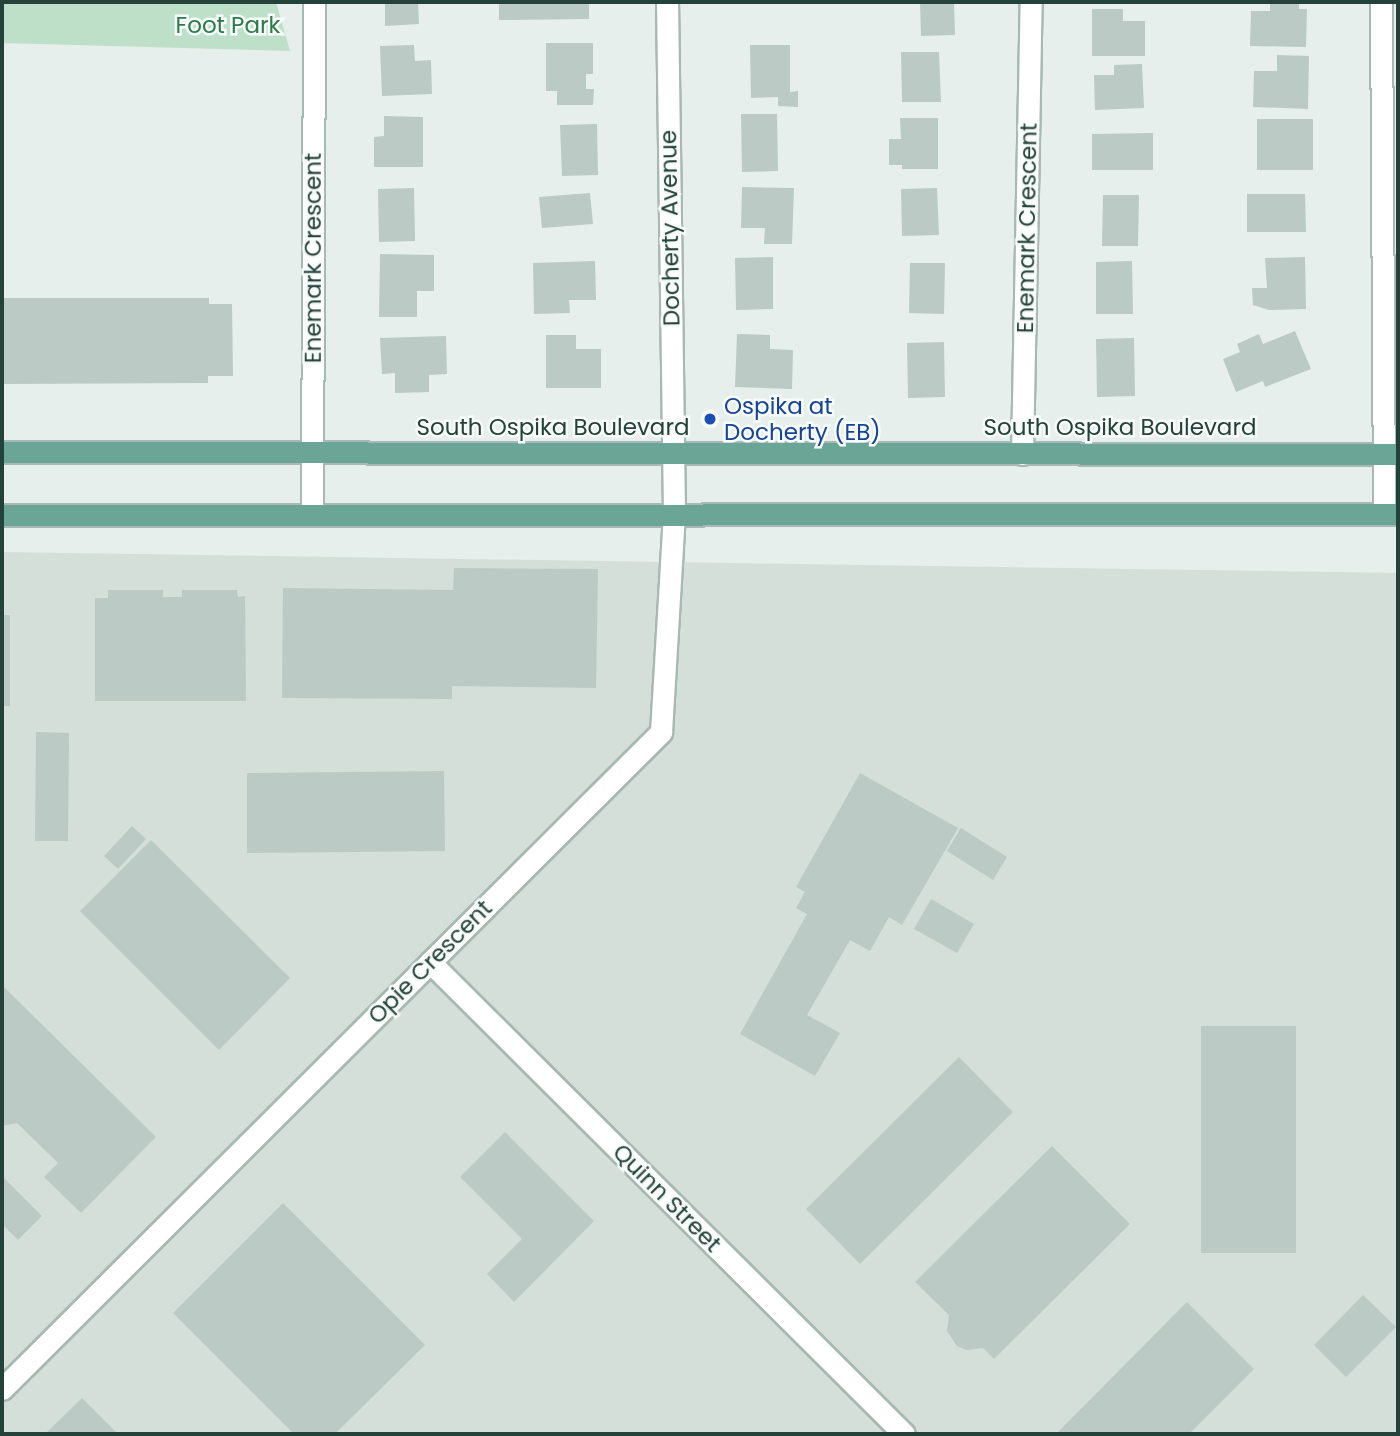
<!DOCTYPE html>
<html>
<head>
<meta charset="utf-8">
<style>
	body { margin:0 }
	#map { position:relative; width:1400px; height:1436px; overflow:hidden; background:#e6efeb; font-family:Poppins,sans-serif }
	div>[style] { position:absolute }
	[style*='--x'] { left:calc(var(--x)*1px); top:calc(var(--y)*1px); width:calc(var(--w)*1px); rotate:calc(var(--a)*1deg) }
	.built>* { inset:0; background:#d4dfda }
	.green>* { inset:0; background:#bfe0c8 }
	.building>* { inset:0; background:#bbcac4 }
	.roads { filter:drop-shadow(2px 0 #a8b8b2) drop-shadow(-2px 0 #a8b8b2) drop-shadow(0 2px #a8b8b2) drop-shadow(0 -2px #a8b8b2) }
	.minor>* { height:21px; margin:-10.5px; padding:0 10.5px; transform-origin:10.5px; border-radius:10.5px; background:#fff }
	.major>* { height:21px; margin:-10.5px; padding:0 10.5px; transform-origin:10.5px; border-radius:10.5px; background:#6aa596 }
	.dots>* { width:19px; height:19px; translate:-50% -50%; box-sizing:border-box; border:4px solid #f7fbf9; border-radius:50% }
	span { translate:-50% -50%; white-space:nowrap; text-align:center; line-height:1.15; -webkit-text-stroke:5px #f7fbf9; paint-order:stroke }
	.park-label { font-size:23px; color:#2d7a4b }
	.street-label { font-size:23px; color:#24423a }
	.transit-label { font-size:23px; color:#164399 }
	.left { translate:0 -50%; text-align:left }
	.frame { position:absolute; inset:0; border:4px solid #24423a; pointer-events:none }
</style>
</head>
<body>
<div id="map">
	<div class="built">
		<i style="clip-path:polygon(2px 552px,1398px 573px,1398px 1434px,2px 1434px)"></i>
	</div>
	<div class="green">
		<i style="clip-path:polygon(2px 2px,276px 2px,290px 51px,2px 43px)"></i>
	</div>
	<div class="building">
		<i style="clip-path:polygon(385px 2px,418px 2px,419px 24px,385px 26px)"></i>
		<i style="clip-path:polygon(499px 2px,589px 2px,589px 19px,499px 20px)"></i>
		<i style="clip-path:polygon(920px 2px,954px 2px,955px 35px,921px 36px)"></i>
		<i style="clip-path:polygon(1270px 2px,1299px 2px,1299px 9px,1307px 9px,1306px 47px,1250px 46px,1251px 11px,1270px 11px)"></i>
		<i style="clip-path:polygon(1092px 9px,1123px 9px,1123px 21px,1145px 21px,1145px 56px,1092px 56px)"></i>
		<i style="clip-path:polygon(546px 43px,593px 43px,593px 74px,586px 74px,586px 89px,594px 89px,593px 105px,557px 105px,557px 91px,546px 91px)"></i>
		<i style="clip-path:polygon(414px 45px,415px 61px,431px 60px,432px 94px,382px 96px,380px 46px)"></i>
		<i style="clip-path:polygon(750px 45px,790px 45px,790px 92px,798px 91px,798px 107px,778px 106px,778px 97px,751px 98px)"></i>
		<i style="clip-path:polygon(901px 52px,939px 52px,941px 102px,902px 102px)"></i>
		<i style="clip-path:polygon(1277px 55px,1309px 56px,1308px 109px,1253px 107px,1254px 71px,1277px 71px)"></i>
		<i style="clip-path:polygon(1142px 64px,1144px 108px,1095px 110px,1094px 75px,1114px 75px,1114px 65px)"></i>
		<i style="clip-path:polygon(741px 114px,777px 114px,778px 171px,742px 172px)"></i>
		<i style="clip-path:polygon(384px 116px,423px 117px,423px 167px,374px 167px,374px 137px,384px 136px)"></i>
		<i style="clip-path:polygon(900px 118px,938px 118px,938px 169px,902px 169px,902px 165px,889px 165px,889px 139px,901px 139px)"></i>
		<i style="clip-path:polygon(1257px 119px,1313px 119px,1313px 170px,1257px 170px)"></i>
		<i style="clip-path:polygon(597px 124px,598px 175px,562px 176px,560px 125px)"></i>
		<i style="clip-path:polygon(1153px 133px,1153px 170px,1092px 170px,1092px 134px)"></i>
		<i style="clip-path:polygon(742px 187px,794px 188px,792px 244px,764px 244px,765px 228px,741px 228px)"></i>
		<i style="clip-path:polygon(414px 188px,415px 241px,379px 242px,378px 189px)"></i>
		<i style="clip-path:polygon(937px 188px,939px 235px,902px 236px,901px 189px)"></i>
		<i style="clip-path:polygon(590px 193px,593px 224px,542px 228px,539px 197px)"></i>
		<i style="clip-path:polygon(1247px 194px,1305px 194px,1306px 232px,1247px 232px)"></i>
		<i style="clip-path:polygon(1103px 195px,1139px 195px,1138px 246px,1102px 246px)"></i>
		<i style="clip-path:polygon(380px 254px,434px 255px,434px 291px,417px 291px,417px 317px,379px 317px)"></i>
		<i style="clip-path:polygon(773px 257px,773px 309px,736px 310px,735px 258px)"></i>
		<i style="clip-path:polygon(1305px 257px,1306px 309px,1269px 310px,1253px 305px,1252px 288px,1267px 288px,1265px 258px)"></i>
		<i style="clip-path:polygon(595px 261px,596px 300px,569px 300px,570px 313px,534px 314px,533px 263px)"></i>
		<i style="clip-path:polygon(1132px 261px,1133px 314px,1096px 314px,1096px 262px)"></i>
		<i style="clip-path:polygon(910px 263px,945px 263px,944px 314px,909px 313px)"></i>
		<i style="clip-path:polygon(2px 298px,209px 298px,209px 304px,232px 304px,233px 376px,208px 376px,208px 383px,2px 384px)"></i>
		<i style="clip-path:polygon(1295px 331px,1311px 369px,1265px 387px,1263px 381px,1236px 392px,1223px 359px,1240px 352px,1237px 344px,1259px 334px,1263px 344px)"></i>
		<i style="clip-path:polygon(737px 334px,770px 335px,770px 349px,793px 350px,792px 389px,735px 387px)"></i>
		<i style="clip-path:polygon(546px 335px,576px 335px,576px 349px,601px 349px,601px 388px,546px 388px)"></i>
		<i style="clip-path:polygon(446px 336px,447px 374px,429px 375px,429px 392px,395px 393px,395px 373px,382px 374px,380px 338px)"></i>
		<i style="clip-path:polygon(1134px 338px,1135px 396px,1097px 397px,1096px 339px)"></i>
		<i style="clip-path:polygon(944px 342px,945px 397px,908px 398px,907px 343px)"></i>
		<i style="clip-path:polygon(454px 568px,598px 569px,596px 688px,452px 686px,452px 699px,282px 698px,283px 588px,453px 590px)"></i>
		<i style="clip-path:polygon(108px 590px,163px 590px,163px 597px,182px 597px,182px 590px,237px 590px,238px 597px,245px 596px,246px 701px,95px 701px,95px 598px,108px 598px)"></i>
		<i style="clip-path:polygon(2px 615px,10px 615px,10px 706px,2px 706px)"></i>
		<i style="clip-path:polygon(36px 732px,69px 733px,68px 841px,35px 841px)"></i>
		<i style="clip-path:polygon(444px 771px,445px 851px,247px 853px,247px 773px)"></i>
		<i style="clip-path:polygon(860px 773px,958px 828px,902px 925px,889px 917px,870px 951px,850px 940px,807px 1015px,840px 1033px,815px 1076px,740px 1034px,807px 914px,796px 908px,805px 892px,796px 887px)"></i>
		<i style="clip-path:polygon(132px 826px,146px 839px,118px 869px,104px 856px)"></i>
		<i style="clip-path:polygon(961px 828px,1007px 857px,993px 880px,947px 851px)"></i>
		<i style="clip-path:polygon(151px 840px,290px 978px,219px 1050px,80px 911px)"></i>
		<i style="clip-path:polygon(931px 899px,974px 924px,957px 953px,914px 929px)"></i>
		<i style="clip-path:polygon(4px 987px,156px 1137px,81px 1213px,44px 1177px,58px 1163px,17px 1123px,2px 1126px)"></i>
		<i style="clip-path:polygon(1201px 1026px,1296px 1026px,1296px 1253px,1201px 1253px)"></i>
		<i style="clip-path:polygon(959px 1057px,1013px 1112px,860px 1264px,806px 1209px)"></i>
		<i style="clip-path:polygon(505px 1132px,594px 1221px,514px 1302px,487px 1274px,522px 1239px,460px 1177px)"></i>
		<i style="clip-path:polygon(1052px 1146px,1130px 1224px,994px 1359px,983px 1348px,966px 1350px,957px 1346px,947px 1331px,949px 1315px,915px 1282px)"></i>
		<i style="clip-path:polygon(2px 1176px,42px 1216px,18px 1240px,2px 1224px)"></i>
		<i style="clip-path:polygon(283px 1203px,425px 1345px,335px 1434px,294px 1434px,173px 1313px)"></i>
		<i style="clip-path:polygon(1363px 1295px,1396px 1327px,1346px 1377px,1314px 1345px)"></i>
		<i style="clip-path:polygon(1187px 1302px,1254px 1369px,1189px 1434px,1056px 1434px)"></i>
		<i style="clip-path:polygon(82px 1398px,118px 1434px,45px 1434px)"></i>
	</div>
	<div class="roads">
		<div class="minor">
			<i style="--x:1381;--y:2;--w:512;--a:89.66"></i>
			<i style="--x:1022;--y:454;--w:452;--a:-88.9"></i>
			<i style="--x:312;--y:515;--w:513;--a:-89.78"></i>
			<i style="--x:430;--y:962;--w:669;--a:44.88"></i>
			<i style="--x:2;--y:1389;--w:931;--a:-44.91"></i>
			<i style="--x:661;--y:732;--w:218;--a:-86.6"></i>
			<i style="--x:674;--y:514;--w:512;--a:-90.78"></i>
		</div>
		<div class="major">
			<i style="--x:2;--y:452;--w:1396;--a:0.08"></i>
			<i style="--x:2;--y:515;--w:1396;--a:-0.04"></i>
		</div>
	</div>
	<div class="dots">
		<i style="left:710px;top:419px;background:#1a4fb4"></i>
	</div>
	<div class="park-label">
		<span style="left:228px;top:25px">Foot Park</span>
	</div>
	<div class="street-label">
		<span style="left:670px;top:228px;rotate:-91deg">Docherty Avenue</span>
		<span style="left:1027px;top:228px;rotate:-89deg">Enemark Crescent</span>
		<span style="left:313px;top:258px;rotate:-90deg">Enemark Crescent</span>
		<span style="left:553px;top:427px">South Ospika Boulevard</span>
		<span style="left:1120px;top:427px">South Ospika Boulevard</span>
		<span style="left:430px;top:962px;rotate:-45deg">Opie Crescent</span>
		<span style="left:667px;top:1198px;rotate:45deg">Quinn Street</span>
	</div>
	<div class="transit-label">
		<span class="left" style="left:724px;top:419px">Ospika at<br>Docherty (EB)</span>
	</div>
	<div class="frame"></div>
</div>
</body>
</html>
